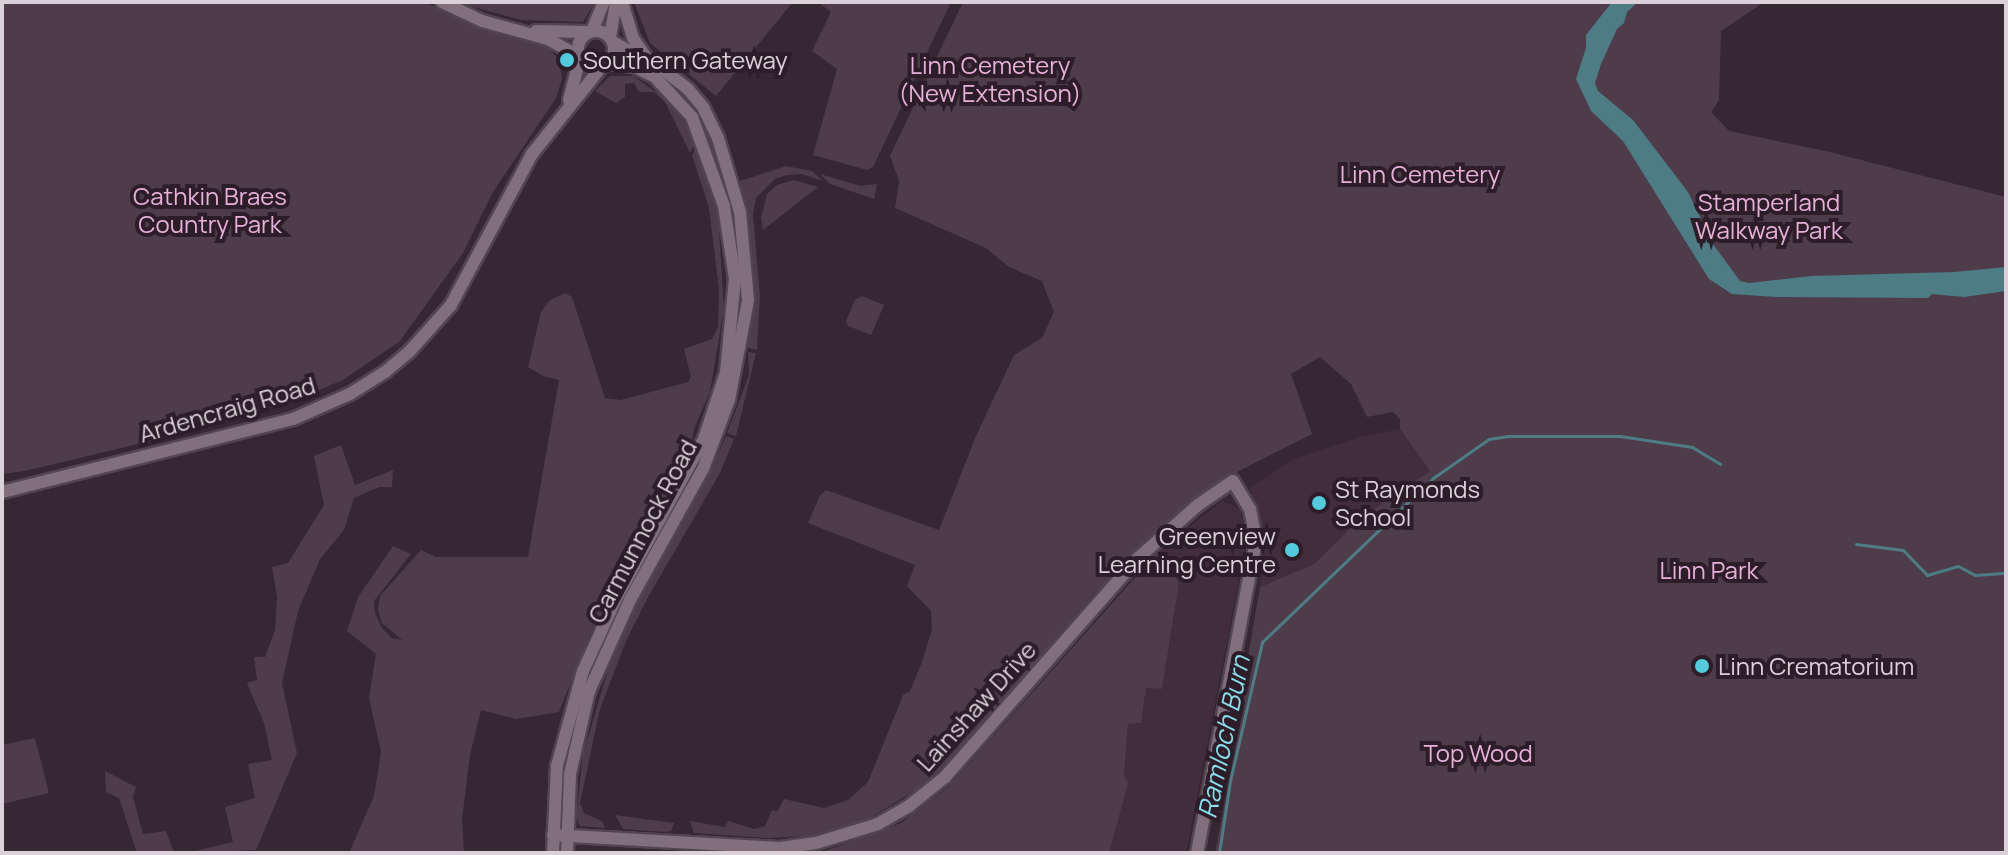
<!DOCTYPE html>
<html>
<head>
<meta charset="utf-8">
<style>
	body { margin:0 }
	#map { position:relative; width:2008px; height:855px; overflow:hidden; background:#362732; font-family:Manrope,sans-serif }
	div>[style] { position:absolute }
	[style*='--x'] { left:calc(var(--x)*1px); top:calc(var(--y)*1px); width:calc(var(--w)*1px); rotate:calc(var(--a)*1deg) }
	.built>* { inset:0; background:#422d3d }
	.green>* { inset:0; background:#4f3c4a }
	.water>* { inset:0; background:#4d7c85 }
	.stream>* { height:3px; margin:-1.5px; padding:0 1.5px; transform-origin:1.5px; border-radius:1.5px; background:#4d7c85 }
	.roads { filter:drop-shadow(2px 0 #52454f) drop-shadow(-2px 0 #52454f) drop-shadow(0 2px #52454f) drop-shadow(0 -2px #52454f) }
	.secondary>* { height:12px; margin:-6px; padding:0 6px; transform-origin:6px; border-radius:6px; background:#816f7c }
	.secondary>.ring { margin:-6px; padding:0; box-sizing:content-box; background:none; border:12px solid #816f7c; border-radius:50% }
	.dots>* { width:22px; height:22px; translate:-50% -50%; box-sizing:border-box; border:4px solid #2c1d28; border-radius:50% }
	span { translate:-50% -50%; white-space:nowrap; text-align:center; line-height:1.15; -webkit-text-stroke:8px #2c1d28; paint-order:stroke }
	.poi-label { font-size:24px; color:#dcd1d9 }
	.left { translate:0 -50%; text-align:left }
	.right { translate:-100% -50%; text-align:right }
	.park-label { font-size:24px; color:#e7b0d9 }
	.street-label { font-size:24px; color:#dcd1d9 }
	.water-label { font-size:26px; color:#8addeb; font-style:italic }
	.frame { position:absolute; inset:0; border:4px solid #dcd1d9; pointer-events:none }
</style>
</head>
<body>
<div id="map">
	<div class="built">
		<i style="clip-path:polygon(1400px 429px,1431px 471px,1361px 518px,1314px 564px,1260px 587px,1263px 528px,1250px 488px,1293px 459px,1361px 437px)"></i>
		<i style="clip-path:polygon(1222px 501px,1240px 509px,1247px 538px,1186px 853px,1109px 853px,1127px 784px,1124px 775px,1128px 724px,1141px 723px,1146px 688px,1162px 689px,1179px 583px,1157px 553px)"></i>
	</div>
	<div class="green">
		<i style="clip-path:polygon(2px 2px,424px 2px,513px 38px,547px 47px,559px 59px,562px 79px,556px 98px,493px 192px,463px 253px,400px 341px,343px 380px,291px 402px,209px 427px,25px 471px,2px 474px)"></i>
		<i style="clip-path:polygon(456px 2px,595px 2px,583px 22px,521px 20px)"></i>
		<i style="clip-path:polygon(634px 2px,793px 2px,716px 96px,650px 43px)"></i>
		<i style="clip-path:polygon(818px 2px,951px 2px,873px 167px,867px 170px,813px 155px,837px 69px,812px 51px,831px 12px)"></i>
		<i style="clip-path:polygon(963px 2px,1764px 2px,1721px 31px,1719px 100px,1711px 112px,1729px 131px,1830px 152px,2006px 197px,2006px 853px,1215px 853px,1244px 704px,1240px 703px,1260px 587px,1314px 564px,1361px 518px,1430px 471px,1400px 429px,1400px 419px,1393px 412px,1367px 417px,1351px 384px,1320px 357px,1291px 374px,1312px 434px,1239px 471px,1178px 513px,1094px 594px,959px 751px,922px 786px,862px 823px,812px 836px,766px 838px,694px 833px,690px 821px,725px 827px,728px 821px,754px 829px,765px 826px,772px 810px,777px 812px,784px 799px,824px 808px,848px 800px,868px 782px,903px 695px,910px 691px,922px 662px,932px 629px,931px 611px,907px 586px,915px 565px,808px 523px,820px 495px,826px 490px,939px 530px,976px 436px,1014px 355px,1042px 338px,1054px 312px,1042px 281px,1009px 267px,986px 248px,895px 208px,899px 181px,890px 156px)"></i>
		<i style="clip-path:polygon(610px 76px,633px 76px,666px 99px,691px 131px,696px 142px,690px 153px,665px 102px,654px 92px,639px 92px,634px 83px,625px 84px,625px 97px,616px 103px,595px 91px)"></i>
		<i style="clip-path:polygon(697px 146px,718px 214px,724px 308px,710px 392px,695px 426px,688px 456px,593px 627px,559px 712px,516px 719px,481px 710px,470px 755px,462px 819px,464px 853px,349px 853px,374px 796px,381px 752px,369px 698px,376px 654px,347px 631px,358px 597px,393px 546px,411px 554px,374px 601px,375px 613px,382px 628px,392px 638px,402px 640px,382px 623px,378px 610px,380px 596px,421px 550px,436px 557px,528px 557px,559px 380px,543px 376px,528px 367px,541px 312px,550px 300px,565px 293px,572px 297px,605px 398px,621px 400px,688px 382px,691px 377px,684px 349px,712px 339px,718px 327px,719px 289px,709px 208px,692px 155px)"></i>
		<i style="clip-path:polygon(786px 166px,812px 171px,823px 181px,801px 174px,787px 175px,775px 179px,756px 198px,753px 214px,760px 296px,757px 350px,748px 348px,751px 253px,740px 181px)"></i>
		<i style="clip-path:polygon(820px 174px,861px 186px,877px 184px,874px 199px,830px 184px)"></i>
		<i style="clip-path:polygon(794px 180px,818px 187px,763px 230px,761px 218px,767px 194px,777px 185px)"></i>
		<i style="clip-path:polygon(862px 296px,884px 305px,871px 335px,848px 326px,846px 321px,855px 300px)"></i>
		<i style="clip-path:polygon(748px 352px,756px 353px,736px 436px,727px 433px,749px 375px)"></i>
		<i style="clip-path:polygon(726px 436px,734px 439px,720px 473px,647px 599px,626px 641px,600px 709px,580px 803px,584px 813px,602px 821px,605px 828px,580px 826px,576px 817px,583px 754px,610px 663px,641px 595px,708px 477px)"></i>
		<i style="clip-path:polygon(341px 445px,355px 485px,393px 470px,392px 487px,379px 487px,354px 498px,344px 530px,320px 559px,298px 611px,282px 683px,297px 753px,256px 850px,186px 853px,233px 842px,225px 807px,255px 798px,248px 764px,272px 760px,264px 723px,247px 683px,257px 680px,254px 657px,265px 657px,275px 630px,277px 597px,272px 567px,288px 563px,324px 505px,314px 456px)"></i>
		<i style="clip-path:polygon(1157px 553px,1179px 583px,1162px 689px,1146px 688px,1141px 723px,1128px 724px,1124px 775px,1128px 783px,1109px 853px,819px 853px,901px 823px,949px 786px)"></i>
		<i style="clip-path:polygon(35px 738px,49px 793px,2px 804px,2px 745px)"></i>
		<i style="clip-path:polygon(105px 771px,136px 787px,133px 797px,143px 834px,166px 831px,174px 853px,137px 853px,119px 798px,106px 792px)"></i>
		<i style="clip-path:polygon(615px 815px,674px 823px,671px 831px,665px 832px,623px 829px)"></i>
	</div>
	<div class="water">
		<i style="clip-path:polygon(1612px 2px,1638px 2px,1627px 12px,1624px 23px,1617px 29px,1601px 64px,1595px 83px,1598px 91px,1633px 120px,1688px 192px,1713px 244px,1740px 281px,1749px 283px,1812px 276px,1954px 272px,2006px 267px,2006px 291px,1964px 297px,1932px 294px,1928px 298px,1776px 297px,1732px 294px,1709px 279px,1623px 141px,1591px 111px,1576px 79px,1586px 48px,1586px 35px)"></i>
	</div>
	<div class="stream">
		<i style="--x:1856;--y:544;--w:47;--a:7.3"></i>
		<i style="--x:1903;--y:550;--w:35;--a:46"></i>
		<i style="--x:1927;--y:575;--w:32;--a:-16"></i>
		<i style="--x:1958;--y:566;--w:19;--a:28"></i>
		<i style="--x:1975;--y:575;--w:31;--a:-4"></i>
		<i style="--x:1219;--y:853;--w:73;--a:-81.3"></i>
		<i style="--x:1230;--y:781;--w:143;--a:-77"></i>
		<i style="--x:1262;--y:642;--w:237;--a:-43.8"></i>
		<i style="--x:1433;--y:478;--w:68;--a:-34.9"></i>
		<i style="--x:1489;--y:439;--w:19;--a:-9"></i>
		<i style="--x:1508;--y:436;--w:112;--a:0"></i>
		<i style="--x:1620;--y:436;--w:73;--a:8.7"></i>
		<i style="--x:1692;--y:447;--w:33;--a:31"></i>
	</div>
	<div class="roads">
		<div class="secondary">
			<i style="--x:442;--y:2;--w:44;--a:25.4"></i>
			<i style="--x:482;--y:21;--w:68;--a:15.3"></i>
			<i style="--x:548;--y:39;--w:35;--a:29"></i>
			<i style="--x:622;--y:2;--w:38;--a:73"></i>
			<i style="--x:633;--y:38;--w:23;--a:56"></i>
			<i class="ring" style="left:578px;top:31px;width:24px;height:24px"></i>
			<i style="--x:536;--y:31;--w:52;--a:1.1"></i>
			<i style="--x:592;--y:31;--w:31;--a:-68"></i>
			<i style="--x:610;--y:37;--w:36;--a:-80"></i>
			<i style="--x:569;--y:100;--w:43;--a:-75.3"></i>
			<i style="--x:2;--y:492;--w:300;--a:-14.1"></i>
			<i style="--x:293;--y:419;--w:62;--a:-23.7"></i>
			<i style="--x:350;--y:394;--w:41;--a:-32.2"></i>
			<i style="--x:385;--y:372;--w:31;--a:-40"></i>
			<i style="--x:409;--y:352;--w:63;--a:-48.2"></i>
			<i style="--x:451;--y:305;--w:171;--a:-61.8"></i>
			<i style="--x:532;--y:154;--w:112;--a:-51.5"></i>
			<i style="--x:553;--y:835;--w:227;--a:3.3"></i>
			<i style="--x:780;--y:848;--w:36;--a:-8"></i>
			<i style="--x:816;--y:843;--w:65;--a:-17"></i>
			<i style="--x:878;--y:824;--w:36;--a:-30"></i>
			<i style="--x:909;--y:806;--w:46;--a:-38.9"></i>
			<i style="--x:945;--y:777;--w:290;--a:-48.6"></i>
			<i style="--x:1137;--y:559;--w:81;--a:-41.5"></i>
			<i style="--x:1198;--y:505;--w:42;--a:-34.4"></i>
			<i style="--x:1233;--y:481;--w:33;--a:59"></i>
			<i style="--x:1250;--y:509;--w:33;--a:79"></i>
			<i style="--x:1256;--y:541;--w:318;--a:100.7"></i>
			<i style="--x:553;--y:853;--w:87;--a:-87.4"></i>
			<i style="--x:557;--y:766;--w:98;--a:-74.7"></i>
			<i style="--x:583;--y:671;--w:79;--a:-65.4"></i>
			<i style="--x:616;--y:599;--w:183;--a:-61.2"></i>
			<i style="--x:704;--y:439;--w:71;--a:-71.8"></i>
			<i style="--x:726;--y:372;--w:93;--a:-84.5"></i>
			<i style="--x:735;--y:279;--w:74;--a:-98.6"></i>
			<i style="--x:724;--y:206;--w:95;--a:-109.8"></i>
			<i style="--x:692;--y:117;--w:54;--a:-132.8"></i>
			<i style="--x:655;--y:77;--w:25;--a:-153"></i>
			<i style="--x:633;--y:66;--w:26;--a:-173"></i>
			<i style="--x:567;--y:853;--w:79;--a:-87.8"></i>
			<i style="--x:570;--y:774;--w:85;--a:-77.1"></i>
			<i style="--x:589;--y:691;--w:100;--a:-65.7"></i>
			<i style="--x:630;--y:600;--w:150;--a:-60.9"></i>
			<i style="--x:703;--y:469;--w:74;--a:-69.4"></i>
			<i style="--x:729;--y:400;--w:102;--a:-79.2"></i>
			<i style="--x:748;--y:300;--w:88;--a:-95.2"></i>
			<i style="--x:740;--y:212;--w:77;--a:-106.6"></i>
			<i style="--x:718;--y:138;--w:34;--a:-116"></i>
			<i style="--x:703;--y:107;--w:23;--a:-130"></i>
			<i style="--x:688;--y:89;--w:31;--a:-142"></i>
			<i style="--x:664;--y:70;--w:58;--a:-151.2"></i>
		</div>
	</div>
	<div class="dots">
		<i style="left:567px;top:60px;background:#54cadd"></i>
		<i style="left:1319px;top:503px;background:#54cadd"></i>
		<i style="left:1292px;top:550px;background:#54cadd"></i>
		<i style="left:1702px;top:666px;background:#54cadd"></i>
	</div>
	<div class="poi-label">
		<span class="left" style="left:583px;top:60px">Southern Gateway</span>
		<span class="left" style="left:1335px;top:503px">St Raymonds<br>School</span>
		<span class="right" style="left:1276px;top:550px">Greenview<br>Learning Centre</span>
		<span class="left" style="left:1718px;top:666px">Linn Crematorium</span>
	</div>
	<div class="park-label">
		<span style="left:990px;top:79px">Linn Cemetery<br>(New Extension)</span>
		<span style="left:1420px;top:174px">Linn Cemetery</span>
		<span style="left:210px;top:210px">Cathkin Braes<br>Country Park</span>
		<span style="left:1769px;top:216px">Stamperland<br>Walkway Park</span>
		<span style="left:1709px;top:570px">Linn Park</span>
		<span style="left:1478px;top:753px">Top Wood</span>
	</div>
	<div class="street-label">
		<span style="left:227px;top:409px;rotate:-16deg">Ardencraig Road</span>
		<span style="left:642px;top:531px;rotate:-62deg">Carmunnock Road</span>
		<span style="left:976px;top:706px;rotate:-48deg">Lainshaw Drive</span>
	</div>
	<div class="water-label">
		<span style="left:1224px;top:737px;rotate:-78deg">Ramloch Burn</span>
	</div>
	<div class="frame"></div>
</div>
</body>
</html>
